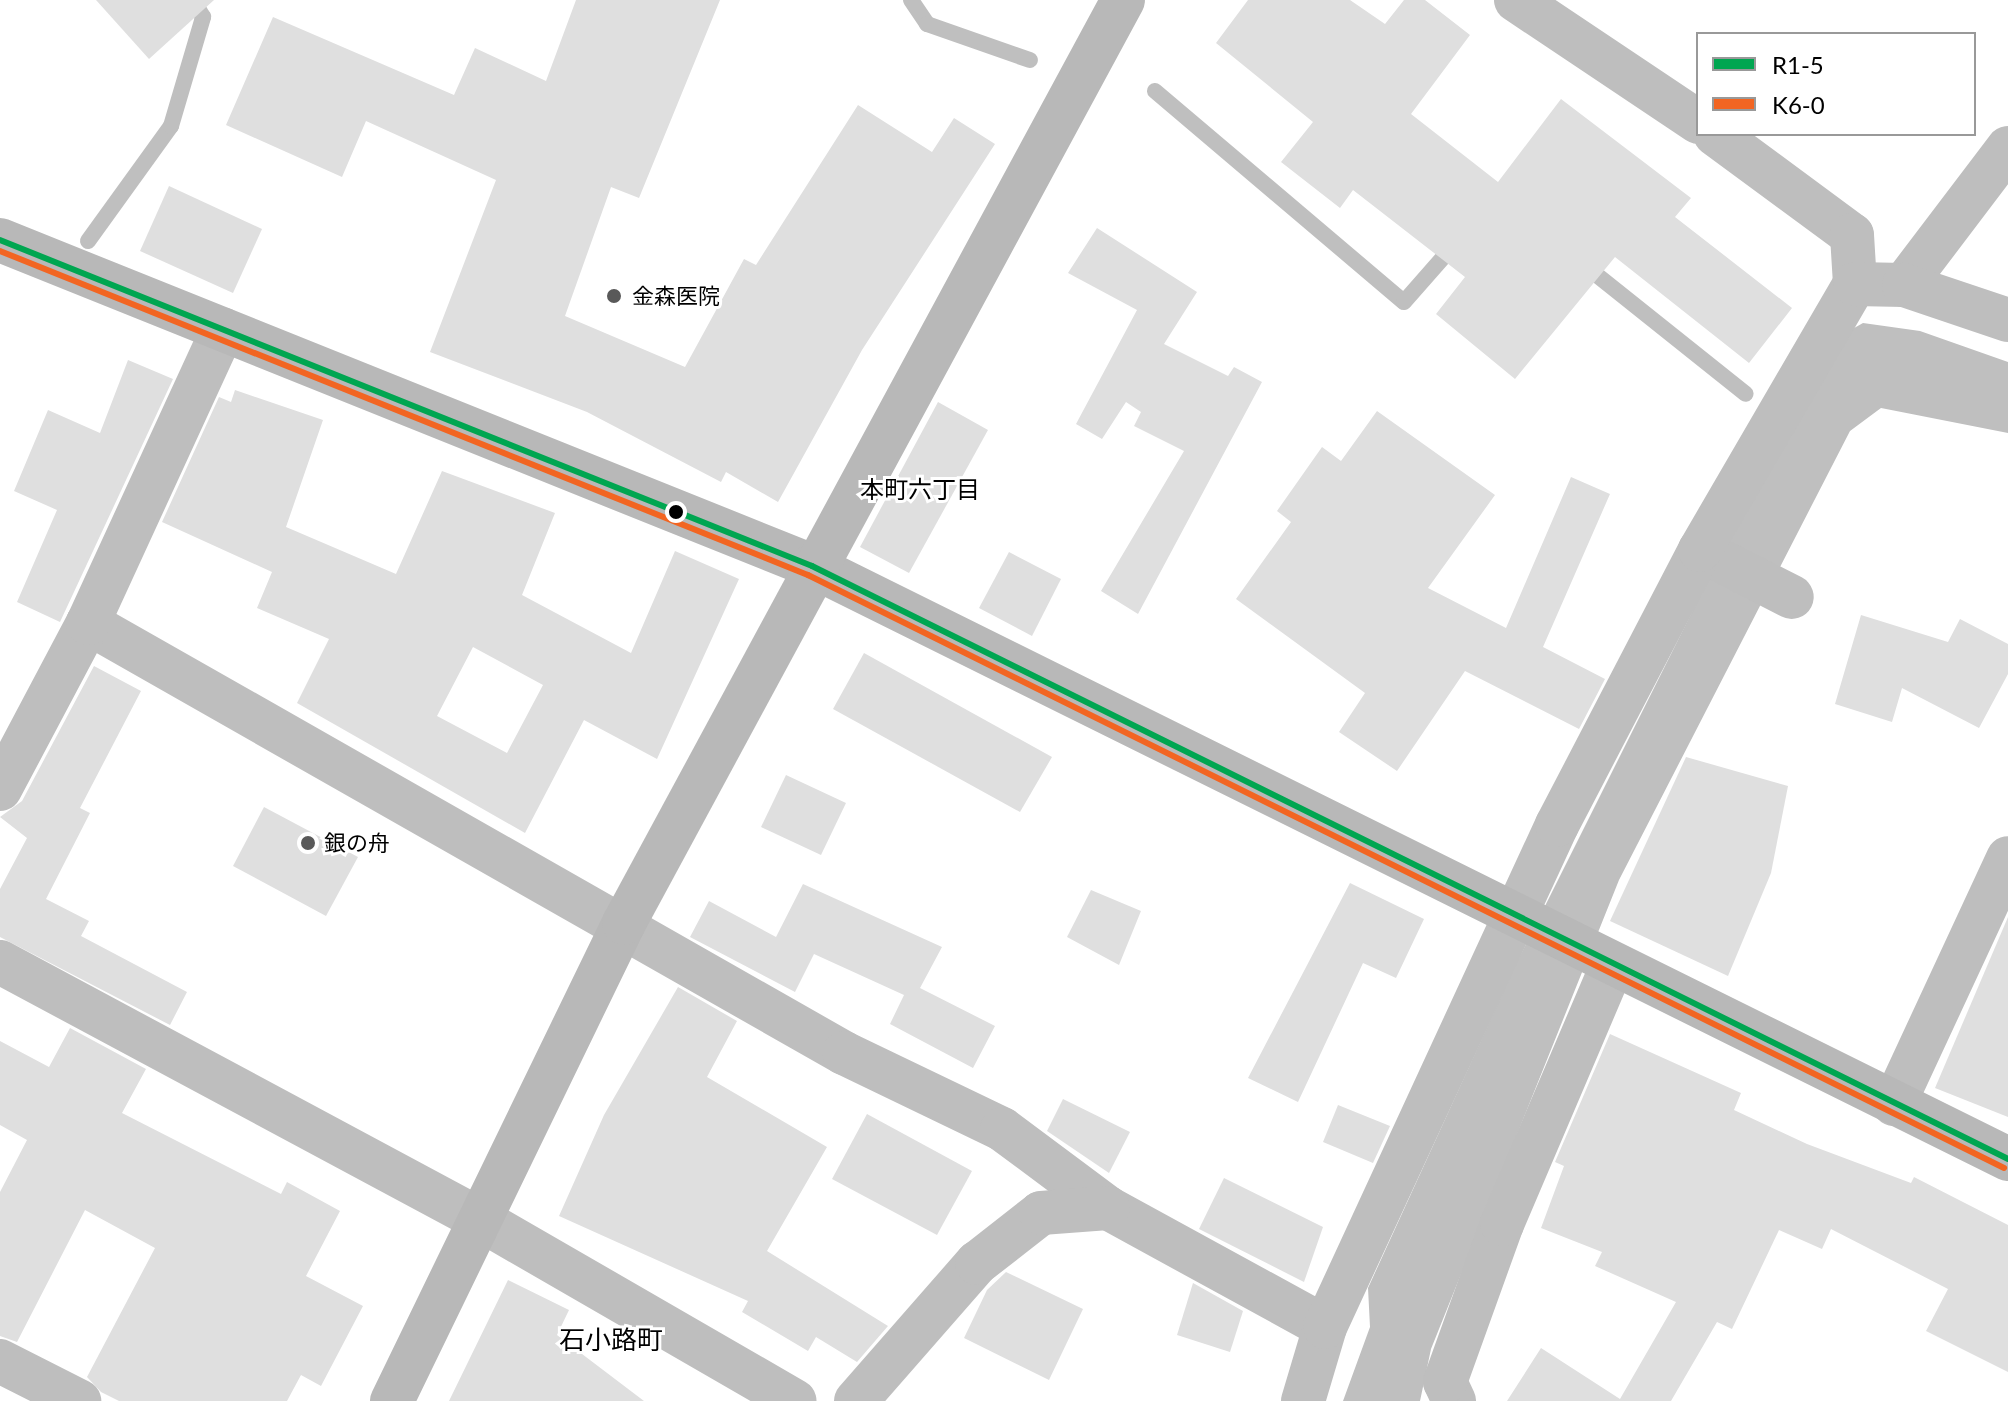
<!DOCTYPE html>
<html>
<head>
<meta charset="utf-8">
<style>
	body { margin:0 }
	#map { position:relative; width:2008px; height:1401px; overflow:hidden; background:#fff; font-family:Lato,"Noto Sans JP",sans-serif }
	div>[style] { position:absolute }
	[style*='--x'] { left:calc(var(--x)*1px); top:calc(var(--y)*1px); width:calc(var(--w)*1px); rotate:calc(var(--a)*1deg) }
	.water>* { inset:0; background:#bfbfbf }
	.stream>* { height:16px; margin:-8px; padding:0 8px; transform-origin:8px; border-radius:8px; background:#bfbfbf }
	.building>* { inset:0; background:#dfdfdf }
	.street>* { height:44px; margin:-22px; padding:0 22px; transform-origin:22px; border-radius:22px; background:#bebebe }
	.secondary>* { height:44px; margin:-22px; padding:0 22px; transform-origin:22px; border-radius:22px; background:#b8b8b8 }
	.bus-1>* { height:6px; margin:-3px; padding:0 3px; transform-origin:3px; border-radius:3px; background:#00a651 }
	.bus-2>* { height:6px; margin:-3px; padding:0 3px; transform-origin:3px; border-radius:3px; background:#f26522 }
	.dots>* { width:22px; height:22px; translate:-50% -50%; box-sizing:border-box; border:4px solid #fff; border-radius:50% }
	span { translate:-50% -50%; white-space:nowrap; text-align:center; line-height:1.15; -webkit-text-stroke:6px #fff; paint-order:stroke }
	.poi-label { font-size:22px; color:#000 }
	.left { translate:0 -50%; text-align:left }
	.neighbourhood-label { font-size:24px; color:#000 }
	.quarter-label { font-size:26px; color:#000 }
	.legend { position:absolute; left:1696px; top:32px; width:280px; height:104px; box-sizing:border-box; background:#fff; border:2px solid #999; margin:0; padding:10px 14px; list-style:none; font-size:24px; color:#000 }
	.legend li { display:flex; align-items:center; gap:16px; height:40px }
	.legend b { width:40px; border:2px solid #999 }
</style>
</head>
<body>
<div id="map">
	<div class="water">
		<i style="clip-path:polygon(1863px 323px,1920px 331px,2008px 362px,2008px 433px,1881px 408px,1850px 431px,1619px 880px,1431px 1349px,1420px 1401px,1343px 1401px,1370px 1327px,1368px 1288px,1516px 964px,1826px 344px)"></i>
	</div>
	<div class="stream">
		<i style="--x:911;--y:0;--w:29;--a:56"></i>
		<i style="--x:927;--y:24;--w:109;--a:19.3"></i>
		<i style="--x:1155;--y:91;--w:326;--a:40.3"></i>
		<i style="--x:1404;--y:302;--w:76;--a:-48.7"></i>
		<i style="--x:88;--y:241;--w:142;--a:-54.2"></i>
		<i style="--x:171;--y:126;--w:114;--a:-73.6"></i>
		<i style="--x:203;--y:17;--w:20;--a:-120"></i>
		<i style="--x:1583;--y:264;--w:208;--a:38.6"></i>
	</div>
	<div class="building">
		<i style="clip-path:polygon(96px 0,214px 0,149px 59px)"></i>
		<i style="clip-path:polygon(576px 0,720px 0,639px 198px,611px 187px,565px 316px,685px 367px,744px 259px,756px 265px,858px 105px,932px 152px,954px 118px,995px 144px,862px 350px,778px 502px,726px 472px,721px 482px,587px 412px,430px 352px,496px 180px,366px 121px,342px 177px,226px 125px,273px 17px,454px 95px,475px 48px,546px 81px)"></i>
		<i style="clip-path:polygon(1248px 0,1350px 0,1385px 24px,1404px 0,1425px 0,1470px 35px,1411px 114px,1498px 182px,1561px 99px,1691px 198px,1675px 217px,1792px 308px,1749px 363px,1615px 257px,1515px 379px,1436px 314px,1465px 277px,1353px 190px,1340px 208px,1281px 162px,1313px 122px,1216px 43px)"></i>
		<i style="clip-path:polygon(169px 186px,262px 229px,233px 293px,140px 251px)"></i>
		<i style="clip-path:polygon(1097px 228px,1197px 292px,1164px 344px,1228px 376px,1234px 367px,1262px 382px,1138px 614px,1101px 591px,1184px 451px,1134px 426px,1141px 412px,1126px 402px,1102px 439px,1076px 424px,1137px 310px,1068px 273px)"></i>
		<i style="clip-path:polygon(128px 360px,173px 379px,60px 622px,17px 602px,57px 510px,14px 491px,48px 410px,100px 433px)"></i>
		<i style="clip-path:polygon(evenodd,235px 390px,323px 420px,286px 527px,396px 574px,442px 471px,555px 513px,522px 595px,631px 653px,675px 551px,739px 579px,657px 759px,584px 720px,525px 833px,297px 703px,329px 639px,257px 608px,272px 572px,162px 522px,219px 397px,231px 402px,235px 390px,473px 647px,543px 685px,507px 753px,437px 716px,473px 647px)"></i>
		<i style="clip-path:polygon(938px 402px,988px 430px,909px 573px,860px 547px)"></i>
		<i style="clip-path:polygon(1377px 411px,1495px 495px,1428px 588px,1506px 628px,1571px 477px,1610px 494px,1543px 647px,1605px 679px,1579px 729px,1465px 671px,1397px 771px,1339px 732px,1365px 693px,1236px 599px,1291px 522px,1277px 511px,1322px 447px,1341px 461px)"></i>
		<i style="clip-path:polygon(1009px 552px,1061px 579px,1032px 636px,979px 608px)"></i>
		<i style="clip-path:polygon(1861px 615px,1948px 642px,1960px 619px,2008px 644px,2008px 674px,1979px 728px,1902px 688px,1892px 722px,1835px 704px)"></i>
		<i style="clip-path:polygon(864px 653px,1052px 757px,1020px 812px,833px 709px)"></i>
		<i style="clip-path:polygon(94px 666px,141px 691px,80px 808px,90px 813px,46px 899px,89px 921px,81px 936px,187px 992px,170px 1025px,0 937px,0 889px,27px 838px,0 817px,22px 801px)"></i>
		<i style="clip-path:polygon(1686px 757px,1788px 786px,1771px 873px,1728px 976px,1610px 921px)"></i>
		<i style="clip-path:polygon(786px 775px,846px 803px,821px 855px,761px 827px)"></i>
		<i style="clip-path:polygon(264px 807px,358px 857px,326px 916px,233px 866px)"></i>
		<i style="clip-path:polygon(1350px 883px,1424px 919px,1396px 978px,1363px 963px,1298px 1102px,1248px 1078px)"></i>
		<i style="clip-path:polygon(803px 884px,942px 947px,920px 988px,995px 1026px,973px 1068px,890px 1024px,904px 995px,814px 954px,795px 992px,690px 937px,709px 901px,776px 937px)"></i>
		<i style="clip-path:polygon(1091px 890px,1141px 911px,1119px 965px,1067px 937px)"></i>
		<i style="clip-path:polygon(2008px 917px,2008px 1117px,1935px 1088px)"></i>
		<i style="clip-path:polygon(678px 987px,737px 1021px,707px 1077px,827px 1147px,767px 1251px,888px 1326px,857px 1362px,816px 1337px,808px 1351px,742px 1312px,748px 1301px,559px 1216px,604px 1115px)"></i>
		<i style="clip-path:polygon(70px 1028px,146px 1069px,122px 1113px,281px 1194px,287px 1182px,340px 1211px,306px 1276px,363px 1306px,321px 1386px,301px 1375px,287px 1401px,119px 1401px,101px 1392px,87px 1377px,155px 1248px,85px 1210px,17px 1342px,0 1336px,0 1192px,27px 1140px,0 1125px,0 1041px,49px 1067px)"></i>
		<i style="clip-path:polygon(1610px 1034px,1741px 1093px,1734px 1110px,1807px 1144px,1911px 1183px,1914px 1177px,2008px 1225px,2008px 1372px,1926px 1331px,1948px 1289px,1831px 1229px,1822px 1249px,1779px 1230px,1732px 1329px,1717px 1322px,1671px 1401px,1507px 1401px,1541px 1348px,1620px 1399px,1676px 1302px,1595px 1266px,1602px 1252px,1541px 1228px,1564px 1166px,1555px 1162px)"></i>
		<i style="clip-path:polygon(1063px 1099px,1130px 1132px,1109px 1173px,1047px 1131px)"></i>
		<i style="clip-path:polygon(1338px 1105px,1390px 1126px,1373px 1163px,1323px 1142px)"></i>
		<i style="clip-path:polygon(867px 1114px,972px 1171px,937px 1235px,832px 1179px)"></i>
		<i style="clip-path:polygon(1224px 1178px,1323px 1227px,1304px 1282px,1199px 1229px)"></i>
		<i style="clip-path:polygon(1006px 1272px,1083px 1309px,1049px 1380px,964px 1338px,987px 1290px)"></i>
		<i style="clip-path:polygon(508px 1280px,569px 1310px,557px 1335px,644px 1401px,449px 1401px)"></i>
		<i style="clip-path:polygon(1193px 1283px,1243px 1311px,1230px 1352px,1177px 1335px)"></i>
	</div>
	<div class="street">
		<i style="--x:1516;--y:0;--w:219;--a:33.8"></i>
		<i style="--x:1715;--y:134;--w:170;--a:36.4"></i>
		<i style="--x:1852;--y:235;--w:49;--a:86.5"></i>
		<i style="--x:1904;--y:285;--w:172;--a:-52.8"></i>
		<i style="--x:1700;--y:550;--w:103;--a:27.1"></i>
		<i style="--x:88;--y:623;--w:870;--a:29.63"></i>
		<i style="--x:844;--y:1053;--w:175;--a:25.7"></i>
		<i style="--x:1002;--y:1129;--w:132;--a:36.7"></i>
		<i style="--x:1108;--y:1208;--w:247;--a:28.7"></i>
		<i style="--x:0;--y:789;--w:188;--a:-62.1"></i>
		<i style="--x:88;--y:623;--w:323;--a:-65.3"></i>
		<i style="--x:0;--y:962;--w:546;--a:28.21"></i>
		<i style="--x:481;--y:1220;--w:362;--a:30"></i>
		<i style="--x:1894;--y:1104;--w:271;--a:-65.1"></i>
		<i style="--x:0;--y:1361;--w:89;--a:26.9"></i>
		<i style="--x:856;--y:1401;--w:184;--a:-48.8"></i>
		<i style="--x:977;--y:1263;--w:81;--a:-38"></i>
		<i style="--x:1041;--y:1213;--w:67;--a:-4.3"></i>
		<i style="--x:1303;--y:1401;--w:77;--a:-73.4"></i>
		<i style="--x:1325;--y:1327;--w:553;--a:-65.2"></i>
		<i style="--x:1557;--y:825;--w:310;--a:-62.5"></i>
		<i style="--x:1700;--y:550;--w:308;--a:-59.8"></i>
		<i style="--x:1855;--y:284;--w:49;--a:1.2"></i>
		<i style="--x:1904;--y:285;--w:110;--a:18.6"></i>
		<i style="--x:1454;--y:1401;--w:21;--a:-115"></i>
		<i style="--x:1445;--y:1382;--w:168;--a:-70.2"></i>
		<i style="--x:1502;--y:1224;--w:280;--a:-66.9"></i>
	</div>
	<div class="secondary">
		<i style="--x:0;--y:240;--w:875;--a:21.87"></i>
		<i style="--x:812;--y:566;--w:1335;--a:26.37"></i>
		<i style="--x:392;--y:1401;--w:531;--a:-64.11"></i>
		<i style="--x:624;--y:923;--w:1049;--a:-61.6"></i>
	</div>
	<div class="bus-1">
		<i style="--x:0;--y:240;--w:875;--a:21.87"></i>
		<i style="--x:812;--y:566;--w:1335;--a:26.37"></i>
	</div>
	<div class="bus-2">
		<i style="--x:0;--y:251;--w:871;--a:21.85"></i>
		<i style="--x:808;--y:575;--w:1335;--a:26.37"></i>
	</div>
	<div class="dots">
		<i style="left:614px;top:296px;background:#595959"></i>
		<i style="left:676px;top:512px;background:#000"></i>
		<i style="left:308px;top:843px;background:#595959"></i>
	</div>
	<div class="poi-label">
		<span class="left" style="left:632px;top:296px">金森医院</span>
		<span class="left" style="left:324px;top:843px">銀の舟</span>
	</div>
	<div class="neighbourhood-label">
		<span style="left:920px;top:489px">本町六丁目</span>
	</div>
	<div class="quarter-label">
		<span style="left:611px;top:1340px">石小路町</span>
	</div>
	<ul class="legend">
	<li><b style="height:10px;background:#00a651"></b>R1-5</li>
	<li><b style="height:10px;background:#f26522"></b>K6-0</li>
	</ul>
</div>
</body>
</html>
